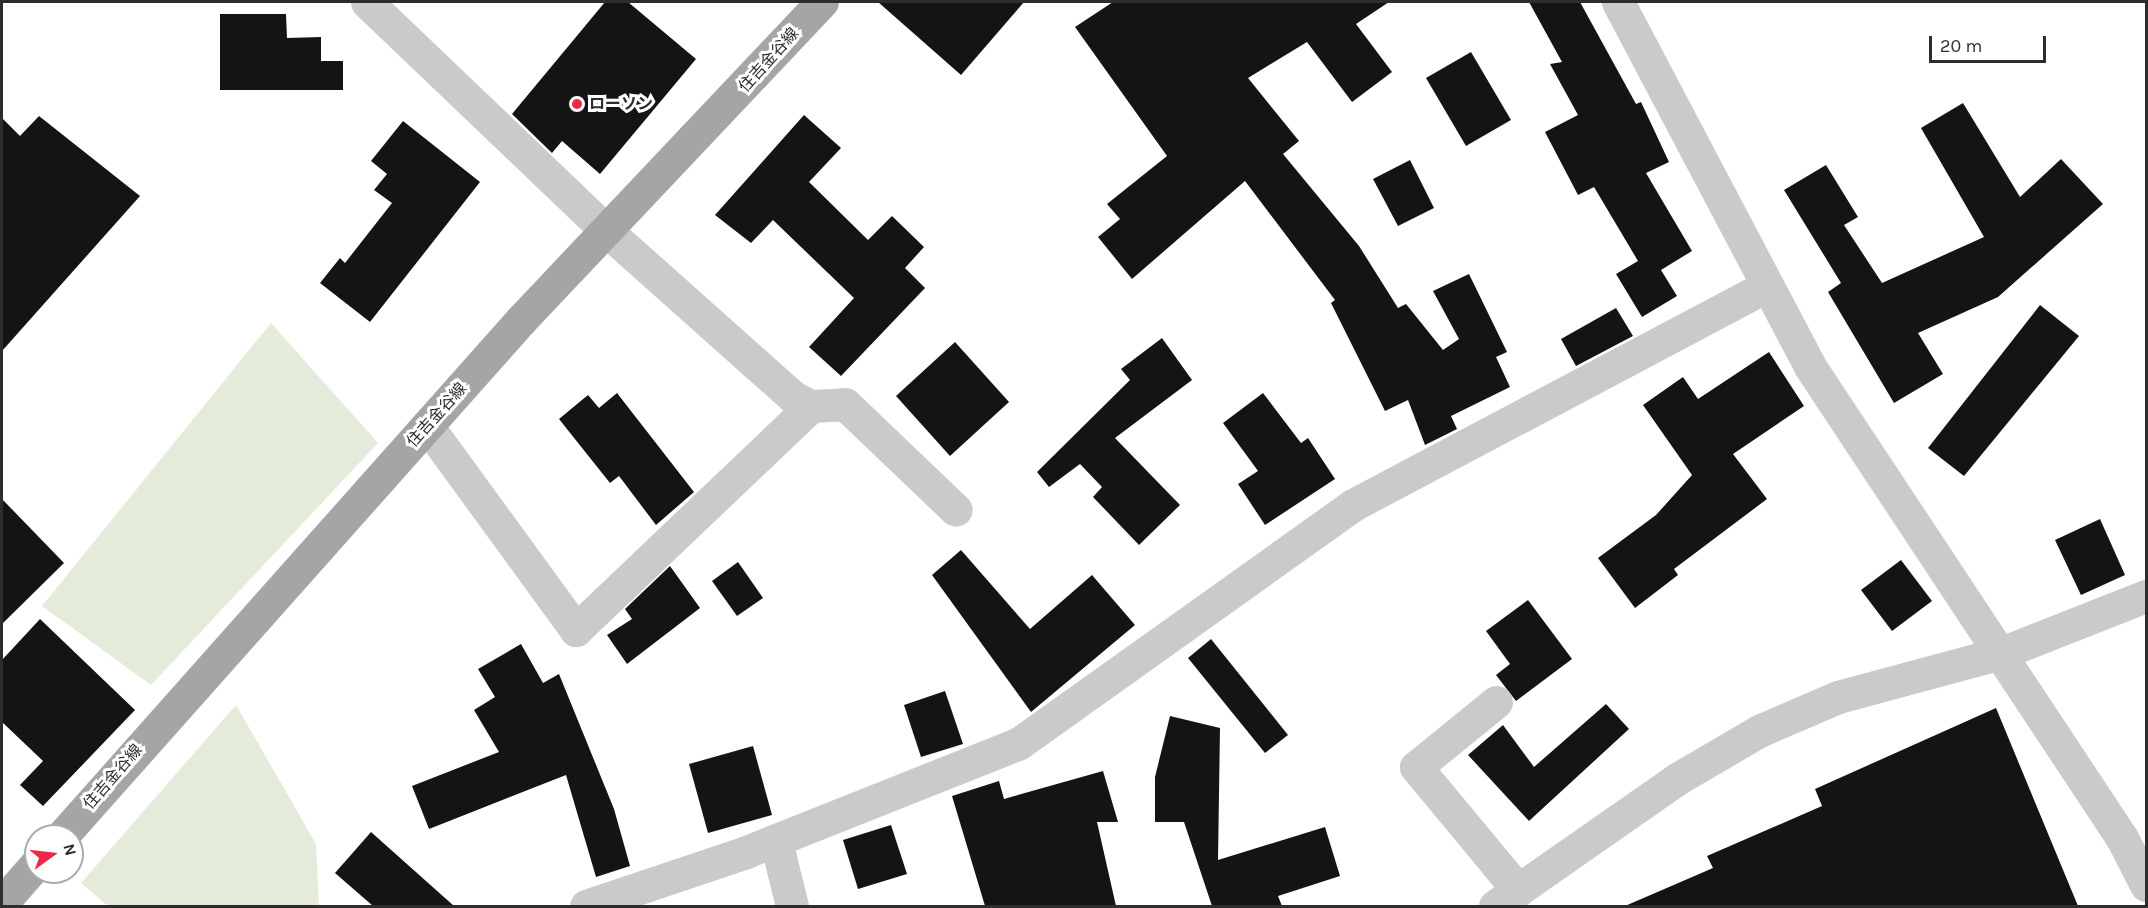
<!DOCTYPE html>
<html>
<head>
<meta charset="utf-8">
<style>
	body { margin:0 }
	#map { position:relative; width:2148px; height:908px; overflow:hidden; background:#fff; font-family:Karla,"Noto Sans JP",sans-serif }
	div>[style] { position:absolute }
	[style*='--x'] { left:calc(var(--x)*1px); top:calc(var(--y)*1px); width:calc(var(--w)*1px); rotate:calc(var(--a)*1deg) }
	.green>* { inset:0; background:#e5ebda }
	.building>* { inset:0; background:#141414 }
	.minor>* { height:33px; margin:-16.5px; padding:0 16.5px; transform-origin:16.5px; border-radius:16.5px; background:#cacaca }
	.major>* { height:33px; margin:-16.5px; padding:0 16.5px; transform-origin:16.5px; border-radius:16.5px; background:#a5a5a5 }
	.dots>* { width:16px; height:16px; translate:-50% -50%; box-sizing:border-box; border:3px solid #fff; border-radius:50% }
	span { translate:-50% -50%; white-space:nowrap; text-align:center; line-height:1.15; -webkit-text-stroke:6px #fff; paint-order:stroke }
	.street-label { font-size:16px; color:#2d2d2d }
	.poi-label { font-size:16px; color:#2d2d2d; font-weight:700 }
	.left { translate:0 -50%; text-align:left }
	.frame { position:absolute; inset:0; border:3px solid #2d2d2d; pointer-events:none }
	.north { position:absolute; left:24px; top:824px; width:60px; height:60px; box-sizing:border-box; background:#fff; border:2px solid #ababab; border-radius:50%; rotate:75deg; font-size:16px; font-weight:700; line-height:24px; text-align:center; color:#2d2d2d }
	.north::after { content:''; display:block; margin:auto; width:21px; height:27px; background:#e92a48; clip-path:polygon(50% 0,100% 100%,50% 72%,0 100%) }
	.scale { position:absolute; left:1929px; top:36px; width:117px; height:27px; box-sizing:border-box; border:3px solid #2d2d2d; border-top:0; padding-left:8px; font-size:18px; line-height:21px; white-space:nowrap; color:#2d2d2d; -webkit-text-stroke:4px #fff; paint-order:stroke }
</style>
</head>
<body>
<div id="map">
	<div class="green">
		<i style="clip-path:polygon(271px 323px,378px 443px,151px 685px,42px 606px)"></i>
		<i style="clip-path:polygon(236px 705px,316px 844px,319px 906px,108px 906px,81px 883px)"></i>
	</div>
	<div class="building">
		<i style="clip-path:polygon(605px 2px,628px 2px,696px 59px,600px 174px,562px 141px,552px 153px,512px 114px)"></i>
		<i style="clip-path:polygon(878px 2px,1024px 2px,961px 75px)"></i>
		<i style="clip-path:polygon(1113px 2px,1389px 2px,1356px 24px,1392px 72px,1352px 102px,1307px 42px,1248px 78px,1299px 141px,1283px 154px,1359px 246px,1398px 308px,1406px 304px,1443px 350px,1459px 339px,1433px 291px,1469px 274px,1507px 352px,1496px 357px,1510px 387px,1451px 416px,1457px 429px,1425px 445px,1408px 400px,1385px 411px,1331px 303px,1335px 300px,1245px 181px,1132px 279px,1098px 237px,1120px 219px,1107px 204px,1167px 156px,1075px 27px)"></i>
		<i style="clip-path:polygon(1529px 2px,1580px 2px,1636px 104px,1641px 102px,1669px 162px,1646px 173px,1692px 251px,1661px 270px,1677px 296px,1642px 317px,1616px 274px,1638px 261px,1594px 187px,1578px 195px,1545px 132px,1578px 115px,1550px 64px,1562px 62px)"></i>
		<i style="clip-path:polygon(220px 14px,286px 14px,287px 38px,321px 37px,321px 61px,343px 61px,343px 90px,220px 90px)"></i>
		<i style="clip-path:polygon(1471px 52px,1511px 120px,1466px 146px,1426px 78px)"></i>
		<i style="clip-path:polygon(1963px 103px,2020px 197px,2061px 159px,2103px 204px,1998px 297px,1918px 333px,1943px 374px,1894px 403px,1828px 292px,1841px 283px,1784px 190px,1826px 165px,1858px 217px,1844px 225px,1882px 283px,1984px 237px,1921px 128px)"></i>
		<i style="clip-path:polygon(804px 115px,841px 148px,809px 182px,868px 240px,892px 216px,924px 247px,905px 268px,925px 288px,841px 376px,809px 347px,854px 298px,773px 220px,751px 243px,715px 215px)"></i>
		<i style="clip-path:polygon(39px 116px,140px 196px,2px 351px,2px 118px,20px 136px)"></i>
		<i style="clip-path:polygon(403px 121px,480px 182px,370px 322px,320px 283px,340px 258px,345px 263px,392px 203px,374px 190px,387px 174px,371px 161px)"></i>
		<i style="clip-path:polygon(1410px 160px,1434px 208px,1398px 226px,1373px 179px)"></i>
		<i style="clip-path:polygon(2040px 305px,2079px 336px,1964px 476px,1928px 448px)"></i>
		<i style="clip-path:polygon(1616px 308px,1633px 336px,1576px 366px,1561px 339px)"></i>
		<i style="clip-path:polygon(1162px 338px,1192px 380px,1115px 438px,1180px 505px,1139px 545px,1093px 497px,1102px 487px,1080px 464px,1049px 487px,1037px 472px,1130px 380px,1121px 369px)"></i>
		<i style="clip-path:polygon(955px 342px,1009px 402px,950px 456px,896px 396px)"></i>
		<i style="clip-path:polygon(1769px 352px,1804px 406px,1733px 454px,1767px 499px,1674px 569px,1678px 575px,1635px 608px,1598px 558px,1656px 515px,1692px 475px,1643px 405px,1683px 377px,1698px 399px)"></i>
		<i style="clip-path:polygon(617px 393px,694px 492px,656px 525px,619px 476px,610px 483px,559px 419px,588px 395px,599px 408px)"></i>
		<i style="clip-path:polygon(1263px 393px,1301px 443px,1308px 438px,1335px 479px,1265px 525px,1238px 484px,1258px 471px,1223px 423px)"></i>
		<i style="clip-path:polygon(2px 499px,64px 563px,2px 624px)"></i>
		<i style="clip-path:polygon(2100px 519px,2125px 575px,2081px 595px,2055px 540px)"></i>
		<i style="clip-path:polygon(961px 550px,1030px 629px,1092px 575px,1135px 625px,1031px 712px,932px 575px)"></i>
		<i style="clip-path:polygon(1901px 560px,1932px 601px,1892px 631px,1861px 590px)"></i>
		<i style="clip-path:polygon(738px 562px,763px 598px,737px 616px,712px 581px)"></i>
		<i style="clip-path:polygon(670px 566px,700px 608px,627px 664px,607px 635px,632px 619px,625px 609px)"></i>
		<i style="clip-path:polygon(1528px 600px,1572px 659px,1516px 701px,1496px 675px,1510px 664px,1486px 631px)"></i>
		<i style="clip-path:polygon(40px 619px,135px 710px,43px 806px,20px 785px,43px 761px,2px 722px,2px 660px)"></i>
		<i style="clip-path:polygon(1211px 639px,1288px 735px,1265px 753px,1188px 658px)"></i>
		<i style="clip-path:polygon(521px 644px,543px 683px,559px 674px,614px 809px,630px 866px,596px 877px,566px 775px,429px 829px,412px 786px,499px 752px,474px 710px,495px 697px,478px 669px)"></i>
		<i style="clip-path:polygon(945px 691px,963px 744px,921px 757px,904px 705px)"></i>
		<i style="clip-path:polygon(1606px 704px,1629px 729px,1529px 821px,1468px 755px,1503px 725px,1534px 767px)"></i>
		<i style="clip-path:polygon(1996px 708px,2078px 906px,1625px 906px,1713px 868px,1707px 856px,1822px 806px,1815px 789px)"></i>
		<i style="clip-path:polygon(1170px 716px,1220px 728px,1218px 860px,1325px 827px,1340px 876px,1278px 896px,1282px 906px,1212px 906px,1184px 822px,1155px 822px,1155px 777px)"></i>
		<i style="clip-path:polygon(753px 746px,772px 815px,708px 833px,689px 764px)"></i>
		<i style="clip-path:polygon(1103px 771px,1118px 822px,1097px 822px,1116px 906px,985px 906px,952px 796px,999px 781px,1004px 799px)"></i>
		<i style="clip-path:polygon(891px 825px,907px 874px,858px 889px,843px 840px)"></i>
		<i style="clip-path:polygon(371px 832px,454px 906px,373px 906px,335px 873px)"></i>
	</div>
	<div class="minor">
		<i style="--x:367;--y:2;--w:333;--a:43.7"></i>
		<i style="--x:608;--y:232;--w:248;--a:41.7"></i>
		<i style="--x:793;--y:397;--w:20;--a:27"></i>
		<i style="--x:811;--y:406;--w:325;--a:136.4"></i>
		<i style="--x:576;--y:630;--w:253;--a:-126.1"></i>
		<i style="--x:1618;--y:2;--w:410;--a:62.2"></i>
		<i style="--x:1809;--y:365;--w:567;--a:56.51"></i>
		<i style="--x:2122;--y:838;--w:53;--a:62.9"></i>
		<i style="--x:811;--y:406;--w:34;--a:-3"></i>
		<i style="--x:845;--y:404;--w:153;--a:43.7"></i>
		<i style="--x:1496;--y:702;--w:103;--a:140.9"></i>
		<i style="--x:1416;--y:767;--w:160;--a:50.3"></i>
		<i style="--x:776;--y:841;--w:67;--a:76.2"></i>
		<i style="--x:586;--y:906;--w:169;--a:-18.6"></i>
		<i style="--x:746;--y:852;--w:293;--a:-21.7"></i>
		<i style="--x:1018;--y:744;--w:412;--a:-35.5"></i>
		<i style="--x:1353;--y:505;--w:468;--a:-27.9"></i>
		<i style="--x:1495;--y:906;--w:222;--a:-34.9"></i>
		<i style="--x:1677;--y:779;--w:95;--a:-30.3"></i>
		<i style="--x:1759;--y:731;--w:86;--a:-23.3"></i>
		<i style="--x:1838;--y:697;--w:169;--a:-15.1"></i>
		<i style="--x:2001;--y:653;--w:156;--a:-21.5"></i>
	</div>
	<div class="major">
		<i style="--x:62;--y:836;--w:691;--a:-48.35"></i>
		<i style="--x:521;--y:320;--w:438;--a:-46.6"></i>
		<i style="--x:2;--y:903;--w:52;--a:-48.9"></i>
	</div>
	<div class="dots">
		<i style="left:577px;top:104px;background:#e92a48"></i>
	</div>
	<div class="street-label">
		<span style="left:769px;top:60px;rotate:-48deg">住吉金谷線</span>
		<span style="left:437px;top:415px;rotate:-48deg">住吉金谷線</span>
		<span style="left:113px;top:777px;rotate:-49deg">住吉金谷線</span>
	</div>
	<div class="poi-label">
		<span class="left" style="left:589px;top:104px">ローソン</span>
	</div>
	<div class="frame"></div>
	<div class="north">N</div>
	<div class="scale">20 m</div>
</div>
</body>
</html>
